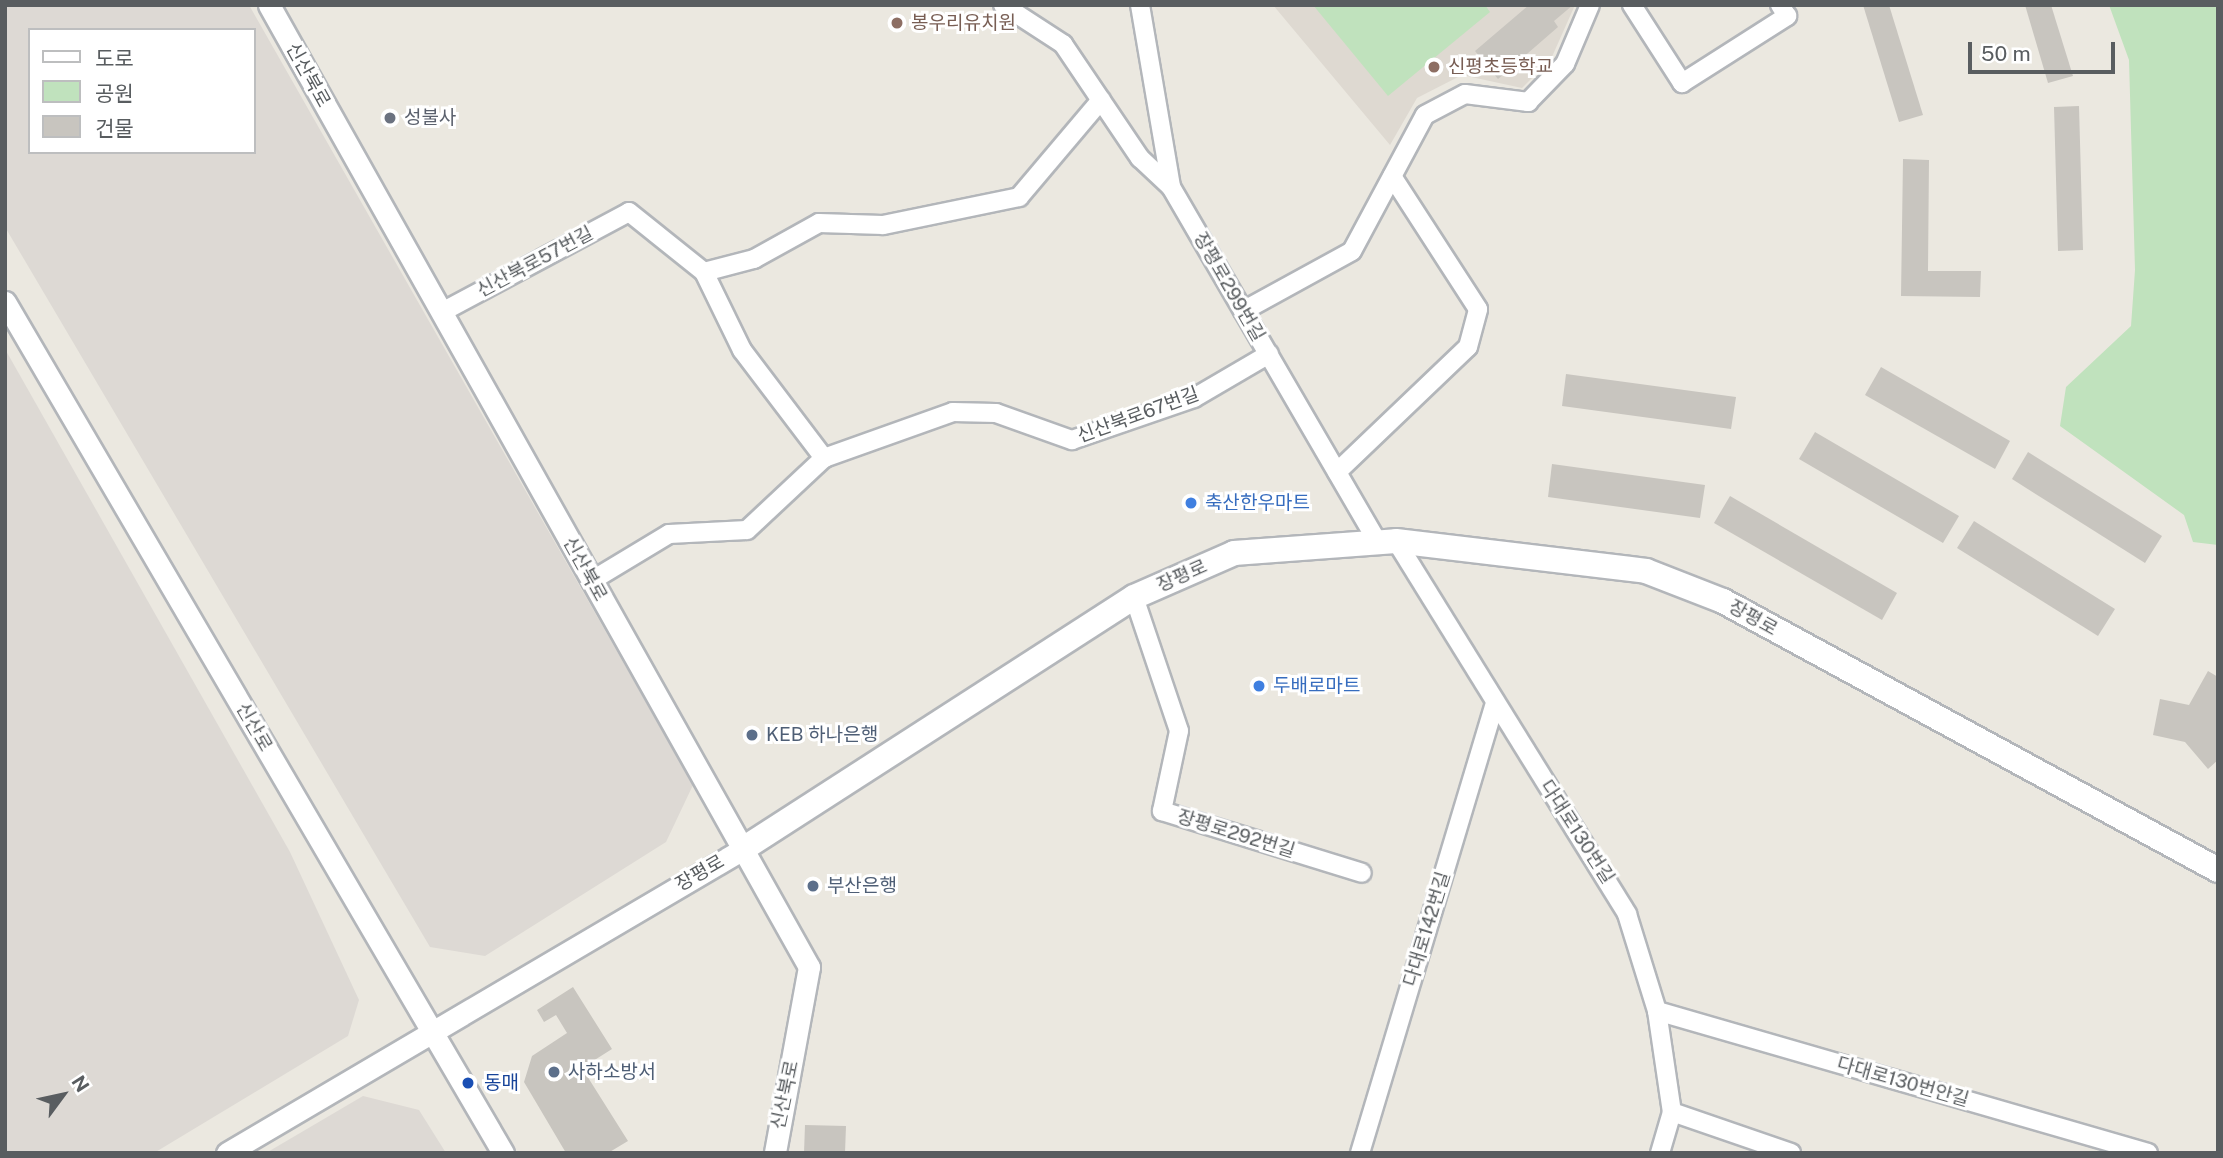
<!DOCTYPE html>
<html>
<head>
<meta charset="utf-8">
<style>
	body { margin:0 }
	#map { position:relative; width:2223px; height:1158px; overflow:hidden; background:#ebe8e0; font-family:"Public Sans","Noto Sans KR",sans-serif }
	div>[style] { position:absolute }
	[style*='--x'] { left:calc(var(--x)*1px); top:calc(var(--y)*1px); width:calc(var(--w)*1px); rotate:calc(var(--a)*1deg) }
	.industrial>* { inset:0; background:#ddd9d4 }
	.education>* { inset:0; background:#ded9d1 }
	.green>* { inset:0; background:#c0e2bd }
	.building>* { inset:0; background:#c8c5bf }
	.roads { filter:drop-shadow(2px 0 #b3b6ba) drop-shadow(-2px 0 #b3b6ba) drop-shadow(0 2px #b3b6ba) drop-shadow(0 -2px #b3b6ba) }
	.minor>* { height:18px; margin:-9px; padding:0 9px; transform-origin:9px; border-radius:9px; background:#fff }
	.tertiary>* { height:21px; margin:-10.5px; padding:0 10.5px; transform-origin:10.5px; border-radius:10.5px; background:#fff }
	.secondary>* { height:24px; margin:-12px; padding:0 12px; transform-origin:12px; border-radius:12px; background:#fff }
	.dots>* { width:19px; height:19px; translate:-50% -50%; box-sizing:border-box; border:4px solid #fff; border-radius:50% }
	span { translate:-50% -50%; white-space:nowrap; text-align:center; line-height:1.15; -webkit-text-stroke:6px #fff; paint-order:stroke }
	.education-label { font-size:19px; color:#785e54 }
	.left { translate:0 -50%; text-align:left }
	.street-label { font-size:19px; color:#595d60 }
	.worship-label { font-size:19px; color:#5b616d }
	.shop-label { font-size:19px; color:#366cbe }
	.service-label { font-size:19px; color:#4e5e75 }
	.transit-label { font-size:19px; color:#164399 }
	.frame { position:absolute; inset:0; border:7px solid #595d60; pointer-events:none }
	.legend { position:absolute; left:28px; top:28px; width:228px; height:126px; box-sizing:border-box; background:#fff; border:2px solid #bdbebf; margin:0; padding:9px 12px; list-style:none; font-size:21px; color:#595d60 }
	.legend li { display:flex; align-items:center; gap:14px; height:35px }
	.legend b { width:35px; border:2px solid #bdbebf }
	.north { position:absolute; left:28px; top:1060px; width:70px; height:70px; -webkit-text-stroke:5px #fff; paint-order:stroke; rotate:57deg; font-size:19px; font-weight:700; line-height:28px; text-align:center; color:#595d60 }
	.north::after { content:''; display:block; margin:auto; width:24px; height:32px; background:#595d60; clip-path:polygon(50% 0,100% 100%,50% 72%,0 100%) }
	.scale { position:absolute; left:1968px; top:42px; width:147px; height:32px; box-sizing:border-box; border:4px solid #595d60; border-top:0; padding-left:9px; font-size:21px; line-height:24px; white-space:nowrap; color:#595d60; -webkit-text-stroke:5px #fff; paint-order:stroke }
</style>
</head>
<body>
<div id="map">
	<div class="industrial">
		<i style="clip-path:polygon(evenodd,5px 5px,249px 5px,693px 785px,666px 842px,485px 956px,430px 947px,5px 227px,5px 5px,30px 30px,254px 30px,254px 152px,30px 152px,30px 30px)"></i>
		<i style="clip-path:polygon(5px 349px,290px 852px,359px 1000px,348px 1036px,154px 1153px,5px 1153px)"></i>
		<i style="clip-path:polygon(363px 1096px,419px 1110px,446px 1153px,266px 1153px)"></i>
	</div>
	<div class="education">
		<i style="clip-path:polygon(1273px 5px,1575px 5px,1551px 59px,1522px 88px,1462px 75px,1417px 98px,1390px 145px)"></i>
	</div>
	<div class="green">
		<i style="clip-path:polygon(1313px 5px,1485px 5px,1490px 12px,1388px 96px)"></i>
		<i style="clip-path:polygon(2109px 5px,2218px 5px,2218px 545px,2193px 542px,2184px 515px,2060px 426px,2066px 387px,2131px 326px,2135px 270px,2129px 60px)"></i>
	</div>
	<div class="building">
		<i style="clip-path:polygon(1529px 5px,1573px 5px,1554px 21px,1558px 27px,1498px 79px,1475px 51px)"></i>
		<i style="clip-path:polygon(1863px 5px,1889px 5px,1923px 115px,1899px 122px)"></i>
		<i style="clip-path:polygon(2025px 5px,2051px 5px,2073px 76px,2048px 83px)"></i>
		<i style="clip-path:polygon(2079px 106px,2083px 250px,2058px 251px,2054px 107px)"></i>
		<i style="clip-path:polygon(1903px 159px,1929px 160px,1928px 271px,1981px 271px,1980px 297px,1901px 296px)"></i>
		<i style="clip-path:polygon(1881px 367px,2010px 441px,1995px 469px,1865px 395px)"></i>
		<i style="clip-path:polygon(1566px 374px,1736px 397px,1731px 429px,1562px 406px)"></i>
		<i style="clip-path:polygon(1815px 432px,1959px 516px,1943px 543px,1799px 459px)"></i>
		<i style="clip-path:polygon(2028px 452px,2162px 536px,2145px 563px,2012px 479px)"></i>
		<i style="clip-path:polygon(1552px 464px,1705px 485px,1700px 518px,1548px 497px)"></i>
		<i style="clip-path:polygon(1730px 496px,1897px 593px,1882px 620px,1714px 523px)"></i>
		<i style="clip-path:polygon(1974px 521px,2115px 609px,2098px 636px,1957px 548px)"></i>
		<i style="clip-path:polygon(2208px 671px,2218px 677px,2218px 760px,2208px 769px,2185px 742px,2153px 735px,2160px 699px,2189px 705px)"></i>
		<i style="clip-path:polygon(573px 987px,612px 1049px,582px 1068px,628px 1141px,608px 1153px,566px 1153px,524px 1082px,532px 1056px,567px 1033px,556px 1015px,544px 1022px,537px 1010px)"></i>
		<i style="clip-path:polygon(805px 1125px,846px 1126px,845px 1153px,804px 1153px)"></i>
	</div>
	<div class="roads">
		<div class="minor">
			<i style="--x:1003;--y:5;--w:72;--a:33"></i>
			<i style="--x:1063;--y:44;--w:138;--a:56"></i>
			<i style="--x:1140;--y:158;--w:42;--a:43.1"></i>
			<i style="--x:1171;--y:187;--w:411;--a:59.8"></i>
			<i style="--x:1140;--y:5;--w:185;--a:80.3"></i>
			<i style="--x:1632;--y:5;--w:93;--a:57.3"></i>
			<i style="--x:1682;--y:83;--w:125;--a:-32.5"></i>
			<i style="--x:1787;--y:16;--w:13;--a:-122"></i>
			<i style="--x:704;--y:272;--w:52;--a:-14.6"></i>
			<i style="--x:754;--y:259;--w:74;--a:-29"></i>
			<i style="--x:819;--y:223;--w:64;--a:1.8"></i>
			<i style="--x:883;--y:225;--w:139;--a:-11.6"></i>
			<i style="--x:1019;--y:197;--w:127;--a:-49.8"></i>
			<i style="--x:1243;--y:311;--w:124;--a:-28.8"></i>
			<i style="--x:1352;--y:251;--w:154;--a:-61.8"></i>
			<i style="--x:1425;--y:115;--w:45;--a:-27.7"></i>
			<i style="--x:1465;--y:94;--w:64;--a:7.2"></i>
			<i style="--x:1528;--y:102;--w:53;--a:-45.8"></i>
			<i style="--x:1565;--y:64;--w:64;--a:-67"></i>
			<i style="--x:442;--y:312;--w:212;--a:-28.1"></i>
			<i style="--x:629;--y:212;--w:96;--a:38.7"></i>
			<i style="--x:704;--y:272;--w:87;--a:64"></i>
			<i style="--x:742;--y:350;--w:136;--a:52.8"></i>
			<i style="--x:1337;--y:472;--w:181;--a:-43.7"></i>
			<i style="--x:1468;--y:347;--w:39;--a:-75"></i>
			<i style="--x:1478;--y:309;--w:158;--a:-122.9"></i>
			<i style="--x:1396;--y:541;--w:439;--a:58.2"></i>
			<i style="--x:1627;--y:914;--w:102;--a:72.8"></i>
			<i style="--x:1657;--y:1011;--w:102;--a:81.6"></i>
			<i style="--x:1672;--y:1112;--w:43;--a:106.3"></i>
			<i style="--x:591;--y:581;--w:91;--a:-31.1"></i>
			<i style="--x:669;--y:534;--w:78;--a:-2.9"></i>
			<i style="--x:747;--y:530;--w:105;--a:-43.1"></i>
			<i style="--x:824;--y:458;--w:137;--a:-19.6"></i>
			<i style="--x:953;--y:412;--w:43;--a:1.3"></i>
			<i style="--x:996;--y:413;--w:81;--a:19.6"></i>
			<i style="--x:1072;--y:440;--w:129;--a:-19"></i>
			<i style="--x:1194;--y:398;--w:87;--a:-30.4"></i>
			<i style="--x:1134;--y:597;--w:141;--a:71.4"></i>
			<i style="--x:1179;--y:731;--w:82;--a:102"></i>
			<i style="--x:1162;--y:811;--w:209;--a:17.2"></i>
			<i style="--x:1657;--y:1011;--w:511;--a:16.13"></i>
			<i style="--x:1672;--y:1112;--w:126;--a:19"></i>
			<i style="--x:1360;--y:1153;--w:467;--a:-73.3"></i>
		</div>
		<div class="tertiary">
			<i style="--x:269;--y:5;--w:1103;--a:60.69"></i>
			<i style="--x:809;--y:967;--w:189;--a:100.4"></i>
			<i style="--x:5;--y:302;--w:986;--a:59.66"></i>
			<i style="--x:227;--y:1153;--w:599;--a:-30.5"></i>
		</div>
		<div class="secondary">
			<i style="--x:743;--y:849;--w:465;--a:-32.8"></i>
			<i style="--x:1134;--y:597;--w:109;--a:-23.7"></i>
			<i style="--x:1234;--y:553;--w:162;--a:-4.2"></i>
			<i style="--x:1396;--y:541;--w:252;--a:6.8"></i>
			<i style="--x:1646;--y:571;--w:83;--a:21.3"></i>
			<i style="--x:1723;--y:601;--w:563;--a:28.52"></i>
		</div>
	</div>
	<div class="dots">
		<i style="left:897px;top:23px;background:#8d6e63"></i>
		<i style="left:1434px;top:67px;background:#8d6e63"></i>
		<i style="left:390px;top:118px;background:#6b7280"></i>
		<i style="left:1191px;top:503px;background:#3f7fe0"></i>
		<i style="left:1259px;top:686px;background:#3f7fe0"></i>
		<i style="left:752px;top:735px;background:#5c6f8a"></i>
		<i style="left:813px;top:886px;background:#5c6f8a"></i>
		<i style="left:554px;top:1072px;background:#5c6f8a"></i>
		<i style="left:468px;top:1083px;background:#1a4fb4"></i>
	</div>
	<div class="education-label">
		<span class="left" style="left:911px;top:23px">봉우리유치원</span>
		<span class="left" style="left:1448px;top:67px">신평초등학교</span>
	</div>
	<div class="street-label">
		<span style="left:308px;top:75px;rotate:61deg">신산북로</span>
		<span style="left:535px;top:262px;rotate:-28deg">신산북로57번길</span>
		<span style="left:1229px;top:287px;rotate:60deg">장평로299번길</span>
		<span style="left:1138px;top:415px;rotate:-20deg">신산북로67번길</span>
		<span style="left:585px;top:569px;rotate:61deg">신산북로</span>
		<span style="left:1182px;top:576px;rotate:-24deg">장평로</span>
		<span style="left:1753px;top:618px;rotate:29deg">장평로</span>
		<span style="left:254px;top:727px;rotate:60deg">신산로</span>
		<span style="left:1577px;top:832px;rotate:57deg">다대로130번길</span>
		<span style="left:1236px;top:834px;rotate:17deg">장평로292번길</span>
		<span style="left:700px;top:873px;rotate:-30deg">장평로</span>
		<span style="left:1427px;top:929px;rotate:-73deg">다대로142번길</span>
		<span style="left:1903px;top:1082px;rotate:16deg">다대로130번안길</span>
		<span style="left:785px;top:1095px;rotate:-78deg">신산북로</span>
	</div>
	<div class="worship-label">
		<span class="left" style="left:404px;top:118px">성불사</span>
	</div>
	<div class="shop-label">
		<span class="left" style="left:1205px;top:503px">축산한우마트</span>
		<span class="left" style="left:1273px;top:686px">두배로마트</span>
	</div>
	<div class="service-label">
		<span class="left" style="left:766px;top:735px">KEB 하나은행</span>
		<span class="left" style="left:827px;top:886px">부산은행</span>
		<span class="left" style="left:568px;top:1072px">사하소방서</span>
	</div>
	<div class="transit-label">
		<span class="left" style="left:484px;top:1083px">동매</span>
	</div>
	<div class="frame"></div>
	<ul class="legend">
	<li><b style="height:9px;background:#fff"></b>도로</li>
	<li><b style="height:19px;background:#c0e2bd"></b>공원</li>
	<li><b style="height:19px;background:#c8c5bf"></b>건물</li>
	</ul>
	<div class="north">N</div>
	<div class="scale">50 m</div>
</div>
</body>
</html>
